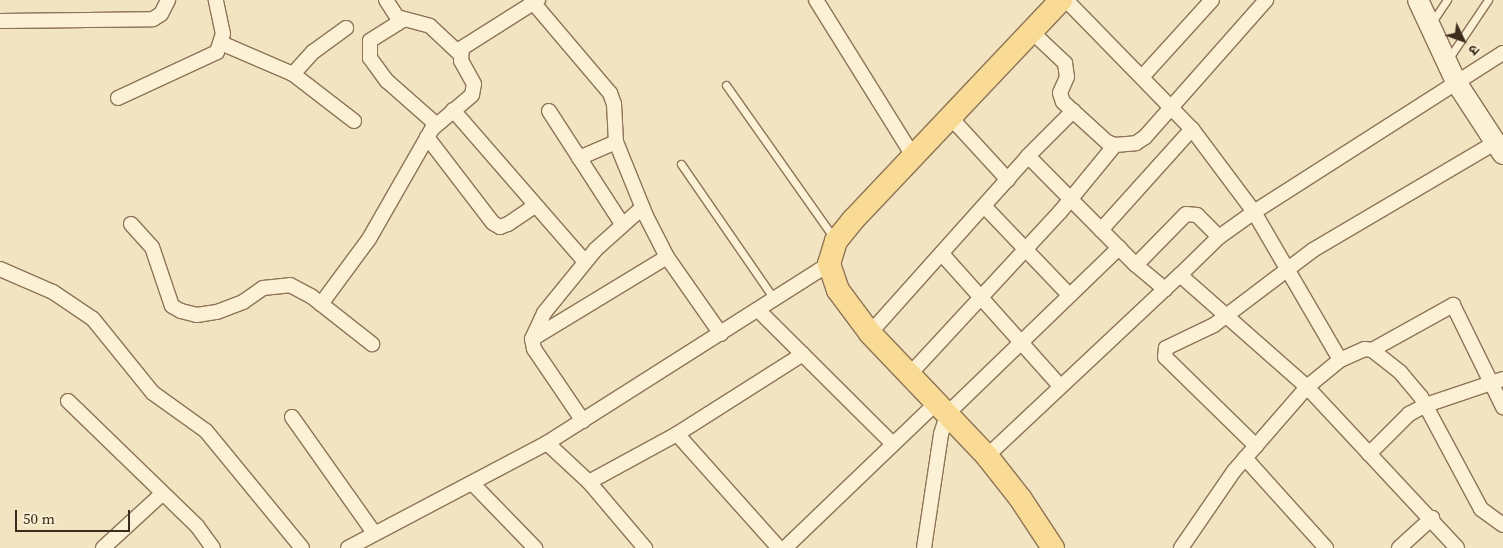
<!DOCTYPE html>
<html>
<head>
<meta charset="utf-8">
<style>
	body { margin:0 }
	#map { position:relative; width:1503px; height:548px; overflow:hidden; background:#f2e4c1; font-family:"Source Serif 4","Noto Sans Devanagari",serif }
	div>[style] { position:absolute }
	[style*='--x'] { left:calc(var(--x)*1px); top:calc(var(--y)*1px); width:calc(var(--w)*1px); rotate:calc(var(--a)*1deg) }
	.roads { filter:drop-shadow(1px 0 #8e7457) drop-shadow(-1px 0 #8e7457) drop-shadow(0 1px #8e7457) drop-shadow(0 -1px #8e7457) }
	.lane>* { height:7px; margin:-3.5px; padding:0 3.5px; transform-origin:3.5px; border-radius:3.5px; background:#fcf1d5 }
	.street>* { height:14px; margin:-7px; padding:0 7px; transform-origin:7px; border-radius:7px; background:#fcf1d5 }
	.secondary>* { height:20px; margin:-10px; padding:0 10px; transform-origin:10px; border-radius:10px; background:#fcf1d5 }
	.primary>* { height:22px; margin:-11px; padding:0 11px; transform-origin:11px; border-radius:11px; background:#f9db95 }
	span { translate:-50% -50%; white-space:nowrap; text-align:center; line-height:1.15; -webkit-text-stroke:4.5px #f9eed2; paint-order:stroke }
	.north { position:absolute; left:1438px; top:15px; width:50px; height:50px; -webkit-text-stroke:4px #f9eed2; paint-order:stroke; rotate:132deg; font-size:14px; font-weight:700; line-height:20px; text-align:center; color:#3c2c1c }
	.north::after { content:''; display:block; margin:auto; width:18px; height:22px; background:#3c2c1c; clip-path:polygon(50% 0,100% 100%,50% 72%,0 100%) }
	.scale { position:absolute; left:15px; top:510px; width:115px; height:22px; box-sizing:border-box; border:2px solid #3c2c1c; border-top:0; padding-left:6px; font-size:15px; line-height:18px; white-space:nowrap; color:#3c2c1c; -webkit-text-stroke:4px #f9eed2; paint-order:stroke }
</style>
</head>
<body>
<div id="map">
	<div class="roads">
		<div class="lane">
			<i style="--x:1432;--y:22;--w:27;--a:-56"></i>
			<i style="--x:1449;--y:58;--w:70;--a:-56.1"></i>
			<i style="--x:726;--y:85;--w:187;--a:54.8"></i>
			<i style="--x:681;--y:164;--w:164;--a:55.4"></i>
		</div>
		<div class="street">
			<i style="--x:386;--y:0;--w:20;--a:57"></i>
			<i style="--x:397;--y:17;--w:34;--a:15"></i>
			<i style="--x:430;--y:26;--w:40;--a:43"></i>
			<i style="--x:531;--y:0;--w:122;--a:49.7"></i>
			<i style="--x:610;--y:93;--w:12;--a:70"></i>
			<i style="--x:614;--y:104;--w:38;--a:87"></i>
			<i style="--x:616;--y:142;--w:80;--a:67.9"></i>
			<i style="--x:646;--y:216;--w:46;--a:62.9"></i>
			<i style="--x:667;--y:257;--w:94;--a:55"></i>
			<i style="--x:816;--y:0;--w:184;--a:58.1"></i>
			<i style="--x:1066;--y:0;--w:180;--a:45.7"></i>
			<i style="--x:1192;--y:129;--w:104;--a:53.2"></i>
			<i style="--x:1254;--y:212;--w:171;--a:59.8"></i>
			<i style="--x:403;--y:20;--w:39;--a:148"></i>
			<i style="--x:370;--y:41;--w:17;--a:90"></i>
			<i style="--x:370;--y:58;--w:29;--a:54"></i>
			<i style="--x:387;--y:81;--w:65;--a:41.3"></i>
			<i style="--x:0;--y:21;--w:153;--a:-0.7"></i>
			<i style="--x:153;--y:19;--w:9;--a:-32"></i>
			<i style="--x:161;--y:14;--w:16;--a:-63"></i>
			<i style="--x:1031;--y:31;--w:47;--a:43.3"></i>
			<i style="--x:1065;--y:63;--w:14;--a:82"></i>
			<i style="--x:1067;--y:77;--w:17;--a:114"></i>
			<i style="--x:1060;--y:93;--w:9;--a:72"></i>
			<i style="--x:1063;--y:102;--w:59;--a:42.3"></i>
			<i style="--x:1107;--y:142;--w:9;--a:21"></i>
			<i style="--x:1115;--y:145;--w:21;--a:-5"></i>
			<i style="--x:1136;--y:143;--w:11;--a:-34"></i>
			<i style="--x:1145;--y:137;--w:183;--a:-48.5"></i>
			<i style="--x:221;--y:43;--w:78;--a:23.3"></i>
			<i style="--x:293;--y:74;--w:77;--a:37.6"></i>
			<i style="--x:293;--y:74;--w:30;--a:-48"></i>
			<i style="--x:313;--y:52;--w:41;--a:-36"></i>
			<i style="--x:1142;--y:77;--w:104;--a:-47.7"></i>
			<i style="--x:118;--y:98;--w:109;--a:-24.9"></i>
			<i style="--x:217;--y:52;--w:19;--a:-72"></i>
			<i style="--x:223;--y:34;--w:35;--a:-102"></i>
			<i style="--x:453;--y:110;--w:201;--a:49"></i>
			<i style="--x:549;--y:111;--w:135;--a:57.1"></i>
			<i style="--x:951;--y:118;--w:84;--a:47.4"></i>
			<i style="--x:427;--y:137;--w:108;--a:52.5"></i>
			<i style="--x:493;--y:223;--w:8;--a:30"></i>
			<i style="--x:500;--y:227;--w:9;--a:-21"></i>
			<i style="--x:508;--y:224;--w:32;--a:-34"></i>
			<i style="--x:1028;--y:156;--w:153;--a:45.3"></i>
			<i style="--x:1136;--y:265;--w:38;--a:40"></i>
			<i style="--x:579;--y:158;--w:40;--a:-23.4"></i>
			<i style="--x:985;--y:207;--w:122;--a:46.3"></i>
			<i style="--x:131;--y:224;--w:31;--a:48"></i>
			<i style="--x:152;--y:247;--w:62;--a:71.3"></i>
			<i style="--x:172;--y:306;--w:10;--a:29"></i>
			<i style="--x:181;--y:311;--w:16;--a:14"></i>
			<i style="--x:197;--y:315;--w:20;--a:-9"></i>
			<i style="--x:217;--y:312;--w:28;--a:-21"></i>
			<i style="--x:243;--y:302;--w:24;--a:-35"></i>
			<i style="--x:263;--y:288;--w:27;--a:-6"></i>
			<i style="--x:290;--y:285;--w:24;--a:28"></i>
			<i style="--x:311;--y:296;--w:78;--a:38.2"></i>
			<i style="--x:1101;--y:230;--w:136;--a:-48"></i>
			<i style="--x:942;--y:254;--w:177;--a:48.2"></i>
			<i style="--x:1136;--y:265;--w:71;--a:-45.6"></i>
			<i style="--x:1186;--y:214;--w:11;--a:5"></i>
			<i style="--x:1197;--y:215;--w:31;--a:45"></i>
			<i style="--x:0;--y:269;--w:58;--a:23.5"></i>
			<i style="--x:53;--y:292;--w:48;--a:34"></i>
			<i style="--x:93;--y:319;--w:95;--a:51"></i>
			<i style="--x:153;--y:393;--w:65;--a:35.6"></i>
			<i style="--x:206;--y:431;--w:151;--a:50.6"></i>
			<i style="--x:1180;--y:275;--w:54;--a:-44.3"></i>
			<i style="--x:1219;--y:237;--w:43;--a:-35.5"></i>
			<i style="--x:1254;--y:212;--w:295;--a:-32.6"></i>
			<i style="--x:321;--y:304;--w:81;--a:-53.6"></i>
			<i style="--x:369;--y:239;--w:127;--a:-60.2"></i>
			<i style="--x:432;--y:129;--w:52;--a:-40.4"></i>
			<i style="--x:472;--y:95;--w:11;--a:-80"></i>
			<i style="--x:474;--y:84;--w:26;--a:-119"></i>
			<i style="--x:461;--y:61;--w:13;--a:-86"></i>
			<i style="--x:462;--y:48;--w:90;--a:-32.3"></i>
			<i style="--x:758;--y:310;--w:189;--a:44.8"></i>
			<i style="--x:870;--y:333;--w:237;--a:-48.2"></i>
			<i style="--x:1028;--y:156;--w:64;--a:-45"></i>
			<i style="--x:532;--y:339;--w:158;--a:-31.3"></i>
			<i style="--x:1372;--y:350;--w:93;--a:-29.1"></i>
			<i style="--x:1453;--y:305;--w:114;--a:63.9"></i>
			<i style="--x:910;--y:374;--w:221;--a:-47.2"></i>
			<i style="--x:1060;--y:212;--w:87;--a:-50.6"></i>
			<i style="--x:68;--y:401;--w:180;--a:44.1"></i>
			<i style="--x:197;--y:526;--w:27;--a:54"></i>
			<i style="--x:292;--y:417;--w:142;--a:54.7"></i>
			<i style="--x:583;--y:421;--w:87;--a:-124.2"></i>
			<i style="--x:534;--y:349;--w:10;--a:-101"></i>
			<i style="--x:532;--y:339;--w:29;--a:-65"></i>
			<i style="--x:544;--y:313;--w:82;--a:-50.9"></i>
			<i style="--x:596;--y:249;--w:62;--a:-41.7"></i>
			<i style="--x:677;--y:434;--w:153;--a:48.2"></i>
			<i style="--x:547;--y:443;--w:57;--a:42.9"></i>
			<i style="--x:589;--y:482;--w:87;--a:49.7"></i>
			<i style="--x:1256;--y:446;--w:127;--a:-135.6"></i>
			<i style="--x:1165;--y:357;--w:9;--a:-84"></i>
			<i style="--x:1166;--y:348;--w:53;--a:-25.6"></i>
			<i style="--x:1214;--y:325;--w:124;--a:-37.1"></i>
			<i style="--x:1313;--y:250;--w:212;--a:-30.5"></i>
			<i style="--x:1369;--y:454;--w:57;--a:-45"></i>
			<i style="--x:1409;--y:414;--w:19;--a:-28"></i>
			<i style="--x:1426;--y:405;--w:81;--a:-18.7"></i>
			<i style="--x:987;--y:456;--w:265;--a:-43.2"></i>
			<i style="--x:1180;--y:275;--w:169;--a:41.4"></i>
			<i style="--x:1307;--y:387;--w:220;--a:47"></i>
			<i style="--x:1245;--y:458;--w:121;--a:48"></i>
			<i style="--x:589;--y:482;--w:100;--a:-28.6"></i>
			<i style="--x:677;--y:434;--w:149;--a:-32.4"></i>
			<i style="--x:474;--y:485;--w:88;--a:45.9"></i>
			<i style="--x:103;--y:548;--w:80;--a:-42.5"></i>
			<i style="--x:348;--y:548;--w:225;--a:-27.8"></i>
			<i style="--x:547;--y:443;--w:334;--a:-32.4"></i>
			<i style="--x:785;--y:548;--w:211;--a:-43.8"></i>
			<i style="--x:924;--y:548;--w:115;--a:-81.5"></i>
			<i style="--x:941;--y:434;--w:22;--a:-72"></i>
			<i style="--x:948;--y:413;--w:238;--a:-44"></i>
			<i style="--x:1181;--y:548;--w:93;--a:-55.5"></i>
			<i style="--x:1234;--y:471;--w:111;--a:-49"></i>
			<i style="--x:1307;--y:387;--w:43;--a:-39.3"></i>
			<i style="--x:1340;--y:360;--w:27;--a:-24"></i>
			<i style="--x:1365;--y:349;--w:7;--a:8"></i>
			<i style="--x:1372;--y:350;--w:36;--a:38"></i>
			<i style="--x:1400;--y:372;--w:33;--a:50"></i>
			<i style="--x:1421;--y:397;--w:127;--a:61.8"></i>
			<i style="--x:1481;--y:509;--w:27;--a:36"></i>
			<i style="--x:1399;--y:548;--w:45;--a:-42.3"></i>
		</div>
		<div class="secondary">
			<i style="--x:1418;--y:0;--w:90;--a:65.1"></i>
			<i style="--x:1456;--y:82;--w:86;--a:56.9"></i>
		</div>
		<div class="primary">
			<i style="--x:1053;--y:548;--w:60;--a:-123.4"></i>
			<i style="--x:1020;--y:498;--w:53;--a:-128.2"></i>
			<i style="--x:987;--y:456;--w:170;--a:-133.6"></i>
			<i style="--x:870;--y:333;--w:54;--a:-126.7"></i>
			<i style="--x:838;--y:290;--w:28;--a:-109"></i>
			<i style="--x:829;--y:264;--w:24;--a:-73"></i>
			<i style="--x:836;--y:241;--w:27;--a:-51"></i>
			<i style="--x:853;--y:220;--w:303;--a:-46.6"></i>
		</div>
	</div>
	<div class="north">उ</div>
	<div class="scale">50 m</div>
</div>
</body>
</html>
